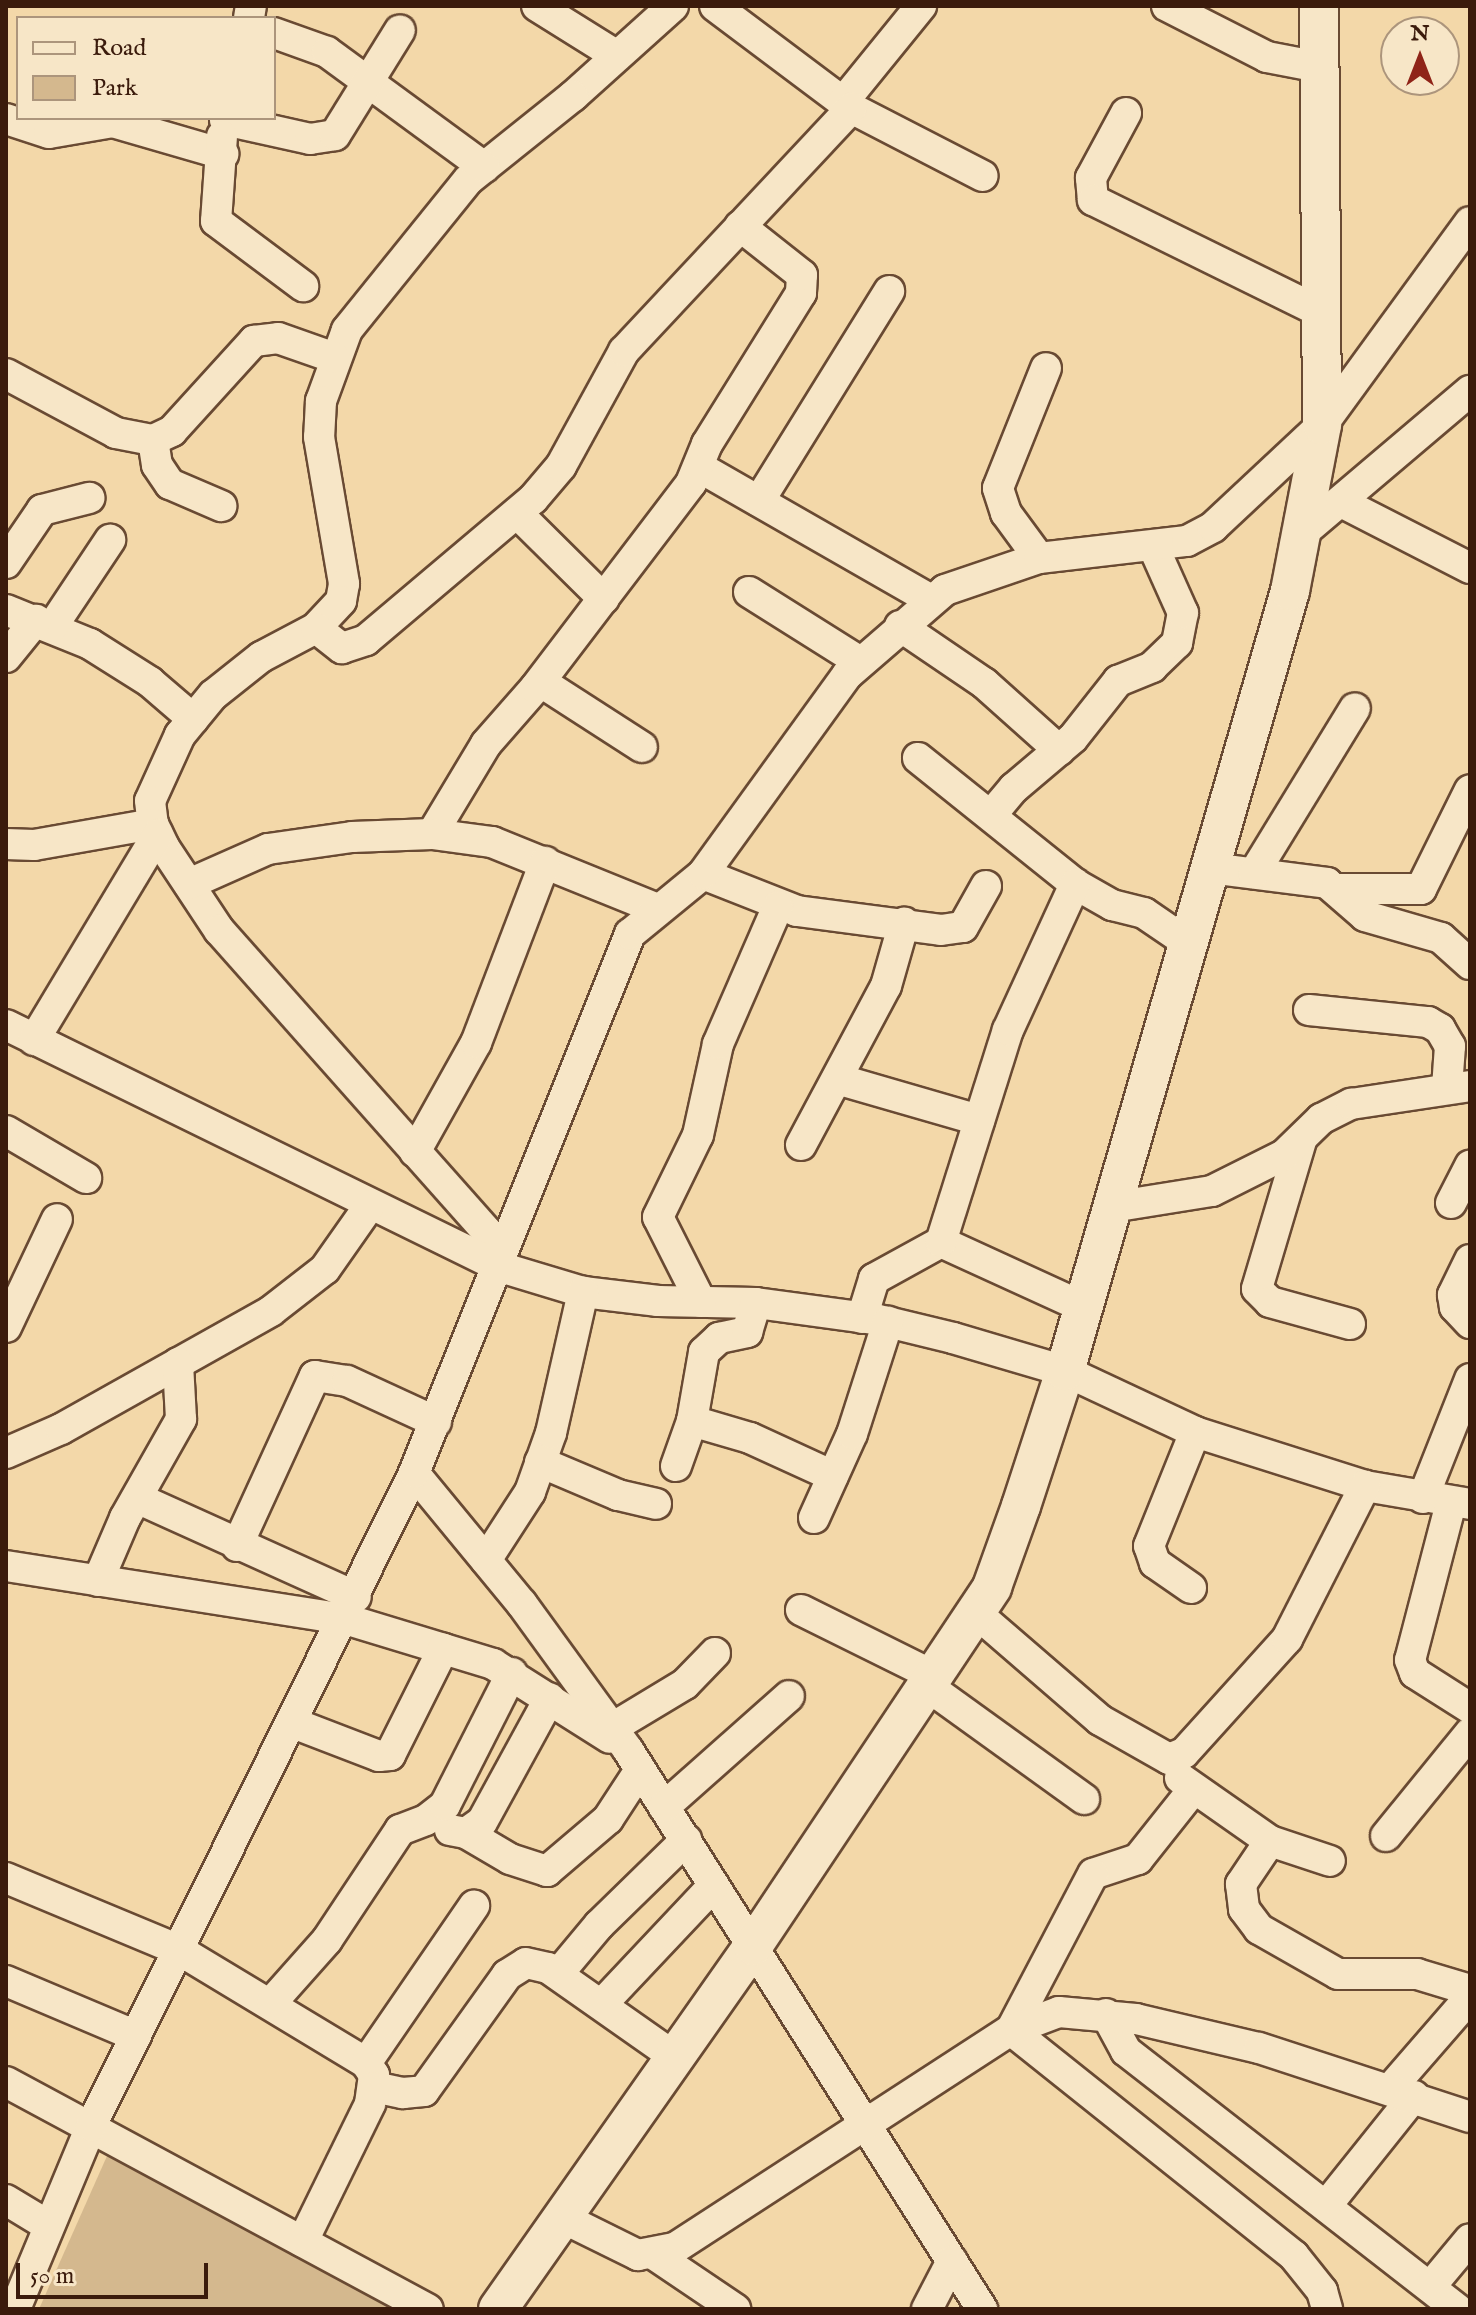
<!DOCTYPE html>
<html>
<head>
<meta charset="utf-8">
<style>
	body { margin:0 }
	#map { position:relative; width:1476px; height:2315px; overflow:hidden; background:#f3d8a9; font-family:"IM FELL English",serif }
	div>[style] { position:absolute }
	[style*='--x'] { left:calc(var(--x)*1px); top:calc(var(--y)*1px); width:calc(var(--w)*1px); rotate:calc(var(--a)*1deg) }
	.green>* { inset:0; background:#d4b88e }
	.roads { filter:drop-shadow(2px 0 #694a33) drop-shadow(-2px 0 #694a33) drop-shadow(0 2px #694a33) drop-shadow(0 -2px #694a33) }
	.minor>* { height:30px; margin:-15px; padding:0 15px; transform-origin:15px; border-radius:15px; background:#f7e6c7 }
	.tertiary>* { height:38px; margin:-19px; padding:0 19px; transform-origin:19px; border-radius:19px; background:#f7e6c7 }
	span { translate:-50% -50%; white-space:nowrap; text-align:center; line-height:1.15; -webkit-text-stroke:8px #f7e6c7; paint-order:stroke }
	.frame { position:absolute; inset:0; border:8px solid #3b1b0c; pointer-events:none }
	.legend { position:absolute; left:16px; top:16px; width:260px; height:104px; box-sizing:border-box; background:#f7e6c7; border:2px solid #ac957c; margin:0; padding:10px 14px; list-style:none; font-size:24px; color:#3b1b0c }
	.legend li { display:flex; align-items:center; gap:16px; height:40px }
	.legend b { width:40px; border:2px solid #ac957c }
	.north { position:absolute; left:1380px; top:16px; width:80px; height:80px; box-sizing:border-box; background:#f7e6c7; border:2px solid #ac957c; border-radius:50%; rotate:0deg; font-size:22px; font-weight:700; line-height:32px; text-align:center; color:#3b1b0c }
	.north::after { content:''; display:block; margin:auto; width:28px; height:36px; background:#8f2418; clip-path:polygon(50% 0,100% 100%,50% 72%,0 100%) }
	.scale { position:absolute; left:16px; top:2263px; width:192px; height:36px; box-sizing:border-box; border:4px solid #3b1b0c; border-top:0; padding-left:10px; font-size:24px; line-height:28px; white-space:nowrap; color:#3b1b0c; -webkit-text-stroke:6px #f7e6c7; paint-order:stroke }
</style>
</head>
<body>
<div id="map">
	<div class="green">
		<i style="clip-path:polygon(107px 2156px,397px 2309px,39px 2309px)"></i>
	</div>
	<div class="roads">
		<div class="minor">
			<i style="--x:537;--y:6;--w:94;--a:32"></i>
			<i style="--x:673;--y:6;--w:135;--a:138"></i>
			<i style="--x:573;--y:96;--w:134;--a:141.3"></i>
			<i style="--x:468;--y:180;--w:193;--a:128.9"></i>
			<i style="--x:347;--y:330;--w:76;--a:110.1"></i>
			<i style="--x:321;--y:401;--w:36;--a:93"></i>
			<i style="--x:319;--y:437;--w:149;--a:80.3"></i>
			<i style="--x:344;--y:584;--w:17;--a:100"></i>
			<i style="--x:341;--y:601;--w:37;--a:133"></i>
			<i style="--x:316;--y:628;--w:62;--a:152.2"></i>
			<i style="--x:261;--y:657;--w:61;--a:141.6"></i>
			<i style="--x:213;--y:695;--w:52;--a:129.5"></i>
			<i style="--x:180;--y:735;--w:72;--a:114.4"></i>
			<i style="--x:150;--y:801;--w:23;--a:83"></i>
			<i style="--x:153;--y:824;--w:25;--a:64"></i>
			<i style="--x:164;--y:847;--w:100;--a:56.5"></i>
			<i style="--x:219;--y:930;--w:402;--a:48.4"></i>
			<i style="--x:486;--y:1231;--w:39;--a:69"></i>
			<i style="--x:500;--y:1267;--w:87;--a:16.8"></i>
			<i style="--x:583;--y:1292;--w:76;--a:6.8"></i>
			<i style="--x:658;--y:1301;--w:98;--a:1.2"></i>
			<i style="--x:756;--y:1303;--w:120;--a:7.7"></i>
			<i style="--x:875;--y:1319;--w:80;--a:13.7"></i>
			<i style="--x:953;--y:1338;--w:117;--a:16.4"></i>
			<i style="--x:1065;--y:1371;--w:144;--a:25.1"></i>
			<i style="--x:1195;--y:1432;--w:178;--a:17.6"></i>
			<i style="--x:1365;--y:1486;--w:107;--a:9.7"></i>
			<i style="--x:715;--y:6;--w:170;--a:36.9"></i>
			<i style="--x:851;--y:108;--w:148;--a:27.3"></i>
			<i style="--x:1167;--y:6;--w:112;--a:27"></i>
			<i style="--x:1267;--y:57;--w:53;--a:10.9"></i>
			<i style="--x:249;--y:18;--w:12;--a:-81"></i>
			<i style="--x:274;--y:33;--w:56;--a:19.7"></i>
			<i style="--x:327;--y:52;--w:195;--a:36.2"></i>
			<i style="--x:843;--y:102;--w:124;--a:-50.9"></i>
			<i style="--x:1126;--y:113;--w:74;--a:118.3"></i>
			<i style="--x:1091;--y:178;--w:22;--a:85"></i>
			<i style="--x:1093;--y:200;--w:254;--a:26.2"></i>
			<i style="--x:6;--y:119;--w:45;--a:18"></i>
			<i style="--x:49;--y:133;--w:65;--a:-9.8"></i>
			<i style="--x:113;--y:122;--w:115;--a:16.2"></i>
			<i style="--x:225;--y:120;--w:87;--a:12.6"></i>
			<i style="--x:310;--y:139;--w:25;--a:-9"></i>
			<i style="--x:335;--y:135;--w:123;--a:-58.2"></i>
			<i style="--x:222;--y:136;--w:85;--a:94"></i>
			<i style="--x:216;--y:221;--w:109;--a:36.8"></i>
			<i style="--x:6;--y:374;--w:125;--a:28.2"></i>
			<i style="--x:116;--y:433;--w:38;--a:11"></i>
			<i style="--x:153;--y:440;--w:21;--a:-25"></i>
			<i style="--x:172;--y:431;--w:122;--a:-47.7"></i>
			<i style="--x:254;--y:341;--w:24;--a:-7"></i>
			<i style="--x:278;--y:338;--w:60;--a:19.3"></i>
			<i style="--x:153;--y:440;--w:25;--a:81"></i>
			<i style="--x:157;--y:465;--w:23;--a:56"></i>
			<i style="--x:170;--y:484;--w:56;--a:23.3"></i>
			<i style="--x:699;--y:467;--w:267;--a:29.8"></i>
			<i style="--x:759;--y:501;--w:247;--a:-58.2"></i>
			<i style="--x:1341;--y:502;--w:145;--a:27.1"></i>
			<i style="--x:517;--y:513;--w:122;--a:44.7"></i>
			<i style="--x:1300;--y:535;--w:223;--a:-40.3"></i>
			<i style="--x:1039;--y:558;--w:56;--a:-126.3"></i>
			<i style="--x:1006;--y:513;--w:26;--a:-108"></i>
			<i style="--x:998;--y:488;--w:129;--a:-68.2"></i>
			<i style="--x:6;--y:563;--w:64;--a:-55.8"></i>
			<i style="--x:42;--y:510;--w:49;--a:-14.3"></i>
			<i style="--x:749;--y:592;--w:131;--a:32.2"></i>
			<i style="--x:6;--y:610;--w:91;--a:22"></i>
			<i style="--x:90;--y:644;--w:71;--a:32.3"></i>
			<i style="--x:150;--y:682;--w:57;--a:40.7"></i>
			<i style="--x:900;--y:626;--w:102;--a:34.2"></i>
			<i style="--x:984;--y:683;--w:101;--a:41.8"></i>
			<i style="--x:52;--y:627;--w:105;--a:-56.3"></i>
			<i style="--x:316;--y:628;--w:33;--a:38"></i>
			<i style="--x:342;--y:648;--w:25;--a:-18"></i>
			<i style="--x:366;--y:640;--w:219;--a:-40.2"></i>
			<i style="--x:533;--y:499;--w:43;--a:-49.7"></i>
			<i style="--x:561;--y:466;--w:131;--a:-61.3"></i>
			<i style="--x:624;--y:351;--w:333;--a:-46.9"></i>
			<i style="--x:6;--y:657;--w:48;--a:-51"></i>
			<i style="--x:541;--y:682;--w:120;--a:32.8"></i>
			<i style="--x:918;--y:758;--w:201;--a:38.7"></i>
			<i style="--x:1075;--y:884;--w:43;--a:29.6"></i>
			<i style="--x:1112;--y:905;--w:33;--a:14"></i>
			<i style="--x:1144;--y:913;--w:53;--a:34.3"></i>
			<i style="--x:992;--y:814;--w:34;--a:-50"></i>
			<i style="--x:1014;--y:788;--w:77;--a:-40.3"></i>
			<i style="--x:1073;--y:738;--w:73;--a:-51.7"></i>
			<i style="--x:1118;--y:681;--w:37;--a:-22"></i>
			<i style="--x:1152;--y:667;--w:35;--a:-44"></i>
			<i style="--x:1177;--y:643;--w:31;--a:-79"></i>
			<i style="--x:1183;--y:613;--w:73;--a:-114.1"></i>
			<i style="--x:432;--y:834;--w:105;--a:-59"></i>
			<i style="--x:486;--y:744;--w:74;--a:-48.8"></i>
			<i style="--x:535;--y:688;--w:258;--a:-52.7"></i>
			<i style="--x:691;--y:483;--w:42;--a:-67.7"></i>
			<i style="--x:707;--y:444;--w:178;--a:-58.1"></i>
			<i style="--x:801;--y:293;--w:18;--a:-87"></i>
			<i style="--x:802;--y:275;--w:79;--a:-141.7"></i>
			<i style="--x:6;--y:844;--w:28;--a:2"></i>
			<i style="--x:34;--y:845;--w:121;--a:-10"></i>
			<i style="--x:1210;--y:868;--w:118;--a:7.3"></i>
			<i style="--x:1327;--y:883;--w:50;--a:41"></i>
			<i style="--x:1365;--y:916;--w:79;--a:16.1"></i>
			<i style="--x:1441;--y:938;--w:39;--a:42"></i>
			<i style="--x:1254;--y:873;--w:193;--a:-58.5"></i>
			<i style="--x:703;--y:874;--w:101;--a:21.5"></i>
			<i style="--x:797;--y:911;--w:145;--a:7.5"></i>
			<i style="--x:941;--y:930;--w:22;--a:-8"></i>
			<i style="--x:963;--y:927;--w:47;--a:-60.7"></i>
			<i style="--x:189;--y:884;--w:86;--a:-23.9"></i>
			<i style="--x:268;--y:849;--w:85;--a:-8.1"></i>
			<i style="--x:352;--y:837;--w:80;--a:-2.1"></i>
			<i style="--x:432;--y:834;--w:61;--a:7.6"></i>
			<i style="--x:492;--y:842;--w:179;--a:22"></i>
			<i style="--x:1337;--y:889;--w:84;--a:0"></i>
			<i style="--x:1421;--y:889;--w:110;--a:-63.7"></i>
			<i style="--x:1309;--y:1010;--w:120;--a:5.8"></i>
			<i style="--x:1428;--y:1022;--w:14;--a:30"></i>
			<i style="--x:1440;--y:1029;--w:20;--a:60"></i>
			<i style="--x:1450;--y:1046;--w:42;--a:94.1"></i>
			<i style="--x:6;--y:1025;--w:550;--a:26.1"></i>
			<i style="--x:34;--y:1040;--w:240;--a:-59"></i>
			<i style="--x:837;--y:1079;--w:148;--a:16.1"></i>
			<i style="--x:6;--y:1131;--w:93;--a:30.4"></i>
			<i style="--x:1301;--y:1141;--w:154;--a:106.6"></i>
			<i style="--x:1257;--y:1289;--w:18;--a:45"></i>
			<i style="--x:1270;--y:1302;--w:83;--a:15.4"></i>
			<i style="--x:801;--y:1145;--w:180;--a:-61.9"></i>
			<i style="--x:886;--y:986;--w:66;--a:-74.1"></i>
			<i style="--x:415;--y:1152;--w:125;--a:-60.8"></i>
			<i style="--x:476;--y:1043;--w:194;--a:-69.1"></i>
			<i style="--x:1451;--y:1203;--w:42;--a:-62.8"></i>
			<i style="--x:1112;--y:1207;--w:101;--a:-9.1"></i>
			<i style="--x:1212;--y:1191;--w:80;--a:-26.6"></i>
			<i style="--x:1284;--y:1155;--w:52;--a:-44.2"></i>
			<i style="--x:1321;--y:1119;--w:34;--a:-27"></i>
			<i style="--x:1351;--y:1104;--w:120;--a:-8.6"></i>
			<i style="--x:941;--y:1242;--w:156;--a:24.6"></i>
			<i style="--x:1470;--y:1260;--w:39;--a:116"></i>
			<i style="--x:1453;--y:1295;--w:12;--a:81"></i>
			<i style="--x:1455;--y:1307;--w:22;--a:47"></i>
			<i style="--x:701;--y:1302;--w:95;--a:-116.8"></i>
			<i style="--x:658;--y:1217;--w:91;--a:-64"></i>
			<i style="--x:698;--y:1135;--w:93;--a:-77.6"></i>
			<i style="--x:718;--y:1044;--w:150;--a:-66.5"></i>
			<i style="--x:862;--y:1318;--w:41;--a:-72.9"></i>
			<i style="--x:874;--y:1279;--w:77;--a:-28.9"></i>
			<i style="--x:941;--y:1242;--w:222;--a:-72.5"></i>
			<i style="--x:1008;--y:1030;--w:161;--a:-65.3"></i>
			<i style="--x:6;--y:1327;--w:119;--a:-64.7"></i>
			<i style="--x:692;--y:1421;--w:60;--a:16.3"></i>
			<i style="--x:750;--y:1438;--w:91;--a:24.6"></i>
			<i style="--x:6;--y:1453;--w:60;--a:-23.6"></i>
			<i style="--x:61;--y:1429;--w:241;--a:-29.3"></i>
			<i style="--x:271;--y:1311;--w:68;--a:-37.9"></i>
			<i style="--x:325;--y:1269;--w:78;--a:-54.9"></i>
			<i style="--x:540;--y:1462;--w:85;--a:22.9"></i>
			<i style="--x:618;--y:1495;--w:39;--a:13"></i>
			<i style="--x:676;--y:1466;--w:48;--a:-70.4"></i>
			<i style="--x:692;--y:1421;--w:70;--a:-80.1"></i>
			<i style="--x:704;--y:1352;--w:21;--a:-43"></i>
			<i style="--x:719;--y:1338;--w:29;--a:-12"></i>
			<i style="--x:747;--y:1332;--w:30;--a:-73"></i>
			<i style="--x:414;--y:1473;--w:170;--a:50.5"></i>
			<i style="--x:522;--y:1604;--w:180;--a:54"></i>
			<i style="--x:628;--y:1750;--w:662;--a:57.65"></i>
			<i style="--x:137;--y:1498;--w:240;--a:24.3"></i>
			<i style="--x:1423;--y:1498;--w:128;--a:-68.4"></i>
			<i style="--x:1451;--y:1503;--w:162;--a:104.6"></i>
			<i style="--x:1410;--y:1660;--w:14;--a:69"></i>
			<i style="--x:1415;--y:1673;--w:65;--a:32.5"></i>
			<i style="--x:814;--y:1518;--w:92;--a:-65.7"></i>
			<i style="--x:852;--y:1434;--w:118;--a:-72.2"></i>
			<i style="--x:237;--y:1546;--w:187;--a:-65.4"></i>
			<i style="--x:315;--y:1376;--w:32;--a:9"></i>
			<i style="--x:347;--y:1381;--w:98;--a:24.7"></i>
			<i style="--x:486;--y:1560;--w:81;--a:-57.1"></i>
			<i style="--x:530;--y:1492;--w:63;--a:-70.4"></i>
			<i style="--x:551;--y:1433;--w:145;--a:-77.2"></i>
			<i style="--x:6;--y:1566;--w:343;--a:8.9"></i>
			<i style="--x:345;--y:1619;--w:155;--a:16.9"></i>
			<i style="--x:493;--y:1664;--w:138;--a:32.3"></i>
			<i style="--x:98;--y:1581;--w:69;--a:-66.8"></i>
			<i style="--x:125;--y:1518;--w:114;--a:-60.5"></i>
			<i style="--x:181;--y:1419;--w:56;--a:-93.1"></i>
			<i style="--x:1191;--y:1588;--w:44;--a:-145.2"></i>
			<i style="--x:1155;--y:1563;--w:18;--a:-109"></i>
			<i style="--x:1149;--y:1546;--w:123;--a:-68"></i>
			<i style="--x:801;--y:1610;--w:146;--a:26.4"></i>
			<i style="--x:975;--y:1612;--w:165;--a:40.8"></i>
			<i style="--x:1100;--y:1720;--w:79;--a:29.5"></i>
			<i style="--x:1169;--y:1759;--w:16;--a:-22"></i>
			<i style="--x:1184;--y:1753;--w:154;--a:-47.9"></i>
			<i style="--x:1287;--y:1639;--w:172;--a:-63"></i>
			<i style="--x:926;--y:1685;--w:195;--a:35.8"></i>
			<i style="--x:293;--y:1723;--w:92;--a:21"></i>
			<i style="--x:379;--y:1756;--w:11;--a:-5"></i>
			<i style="--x:390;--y:1755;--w:119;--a:-63.4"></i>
			<i style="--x:612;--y:1728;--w:85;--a:-31.1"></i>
			<i style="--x:685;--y:1684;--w:43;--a:-45.9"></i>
			<i style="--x:1180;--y:1778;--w:110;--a:35"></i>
			<i style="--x:1270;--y:1841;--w:63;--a:18.4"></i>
			<i style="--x:1192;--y:1791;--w:87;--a:128.5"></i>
			<i style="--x:1138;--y:1859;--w:47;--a:161.6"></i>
			<i style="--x:1093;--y:1874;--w:176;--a:117.7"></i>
			<i style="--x:1011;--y:2030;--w:362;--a:38.6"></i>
			<i style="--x:1294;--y:2256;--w:45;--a:51.3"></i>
			<i style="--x:1322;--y:2291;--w:19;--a:74"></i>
			<i style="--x:664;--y:1807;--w:167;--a:-41.6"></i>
			<i style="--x:450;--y:1830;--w:16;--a:11"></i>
			<i style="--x:466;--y:1833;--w:19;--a:-35"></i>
			<i style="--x:482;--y:1822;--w:141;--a:-61.3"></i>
			<i style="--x:466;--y:1833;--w:51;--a:30.6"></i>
			<i style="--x:510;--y:1859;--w:39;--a:18"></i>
			<i style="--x:547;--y:1871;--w:80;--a:-40.4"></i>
			<i style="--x:608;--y:1819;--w:59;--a:-56.9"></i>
			<i style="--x:1386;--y:1836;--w:133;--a:-50.8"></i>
			<i style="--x:1270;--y:1841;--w:52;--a:124"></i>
			<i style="--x:1241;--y:1884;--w:25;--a:83"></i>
			<i style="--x:1244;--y:1909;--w:25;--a:53"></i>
			<i style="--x:1259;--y:1929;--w:91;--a:29.7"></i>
			<i style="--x:1338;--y:1974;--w:79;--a:0"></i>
			<i style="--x:1417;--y:1974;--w:55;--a:16.8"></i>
			<i style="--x:6;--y:1878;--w:187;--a:22.6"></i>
			<i style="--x:179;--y:1950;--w:218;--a:31.1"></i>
			<i style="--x:366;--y:2063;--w:14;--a:56"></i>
			<i style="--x:374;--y:2075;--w:29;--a:98"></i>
			<i style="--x:370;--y:2104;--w:153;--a:116.1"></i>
			<i style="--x:558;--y:1974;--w:64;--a:-50.1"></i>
			<i style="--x:599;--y:1925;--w:122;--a:-44.3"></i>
			<i style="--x:6;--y:1981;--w:141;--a:22.9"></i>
			<i style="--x:272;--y:2002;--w:83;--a:-48.4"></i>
			<i style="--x:327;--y:1940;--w:132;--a:-56.4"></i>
			<i style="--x:400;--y:1830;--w:28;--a:-21"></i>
			<i style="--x:426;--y:1820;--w:24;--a:-38"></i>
			<i style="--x:445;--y:1805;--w:148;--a:-63.1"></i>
			<i style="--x:602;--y:2004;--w:163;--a:-46.7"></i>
			<i style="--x:1106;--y:2014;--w:42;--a:61.6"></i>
			<i style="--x:1126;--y:2051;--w:420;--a:37.9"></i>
			<i style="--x:366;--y:2063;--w:191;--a:-55.5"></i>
			<i style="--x:6;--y:2082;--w:479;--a:28.3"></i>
			<i style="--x:374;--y:2087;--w:30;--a:12"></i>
			<i style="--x:403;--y:2093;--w:21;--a:-5"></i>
			<i style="--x:424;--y:2091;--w:143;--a:-54.4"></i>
			<i style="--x:507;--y:1975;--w:22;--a:-32"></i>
			<i style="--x:526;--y:1963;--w:23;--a:13"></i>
			<i style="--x:548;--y:1968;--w:151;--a:35.1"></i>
			<i style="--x:1391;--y:2088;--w:121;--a:-49"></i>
			<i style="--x:6;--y:2200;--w:50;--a:31.2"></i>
			<i style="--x:1326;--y:2206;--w:141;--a:-51.3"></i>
			<i style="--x:561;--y:2217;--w:86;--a:26.3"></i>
			<i style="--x:638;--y:2255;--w:38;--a:-11"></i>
			<i style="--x:675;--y:2248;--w:401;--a:-33"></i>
			<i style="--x:1011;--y:2030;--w:51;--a:-20.6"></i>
			<i style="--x:1059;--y:2012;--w:77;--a:5.2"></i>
			<i style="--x:1136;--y:2019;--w:126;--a:13.3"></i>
			<i style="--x:1259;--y:2048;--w:222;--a:18.1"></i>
			<i style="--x:655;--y:2255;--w:97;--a:34"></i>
			<i style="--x:1430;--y:2287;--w:62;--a:-50.2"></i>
			<i style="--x:15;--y:2309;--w:198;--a:-67.4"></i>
			<i style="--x:91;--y:2126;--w:729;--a:-63.68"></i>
			<i style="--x:414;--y:1473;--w:581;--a:-68.16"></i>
			<i style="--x:630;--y:934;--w:94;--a:-39.4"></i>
			<i style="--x:703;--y:874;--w:246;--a:-54.1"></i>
			<i style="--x:847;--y:675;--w:130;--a:-40.9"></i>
			<i style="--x:945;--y:590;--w:99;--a:-18.8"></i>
			<i style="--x:1039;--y:558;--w:149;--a:-6.6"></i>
			<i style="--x:1187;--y:541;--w:30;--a:-28"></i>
			<i style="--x:1213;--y:527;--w:149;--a:-43.1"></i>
			<i style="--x:1322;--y:425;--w:251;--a:-53.9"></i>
			<i style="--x:927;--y:2309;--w:54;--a:-62.5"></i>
		</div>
		<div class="tertiary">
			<i style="--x:498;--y:2309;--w:444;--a:-54.9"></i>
			<i style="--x:753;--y:1946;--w:431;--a:-56.3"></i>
			<i style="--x:992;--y:1587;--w:86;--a:-70.3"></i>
			<i style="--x:1021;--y:1506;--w:142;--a:-71.9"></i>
			<i style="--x:1065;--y:1371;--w:812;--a:-73.91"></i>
			<i style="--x:1290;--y:591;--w:169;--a:-79.1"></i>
			<i style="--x:1322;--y:425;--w:419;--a:-90.4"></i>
		</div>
	</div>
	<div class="frame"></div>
	<ul class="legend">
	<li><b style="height:10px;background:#f7e6c7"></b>Road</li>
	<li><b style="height:22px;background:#d4b88e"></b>Park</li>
	</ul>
	<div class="north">N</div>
	<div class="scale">50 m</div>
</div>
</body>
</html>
